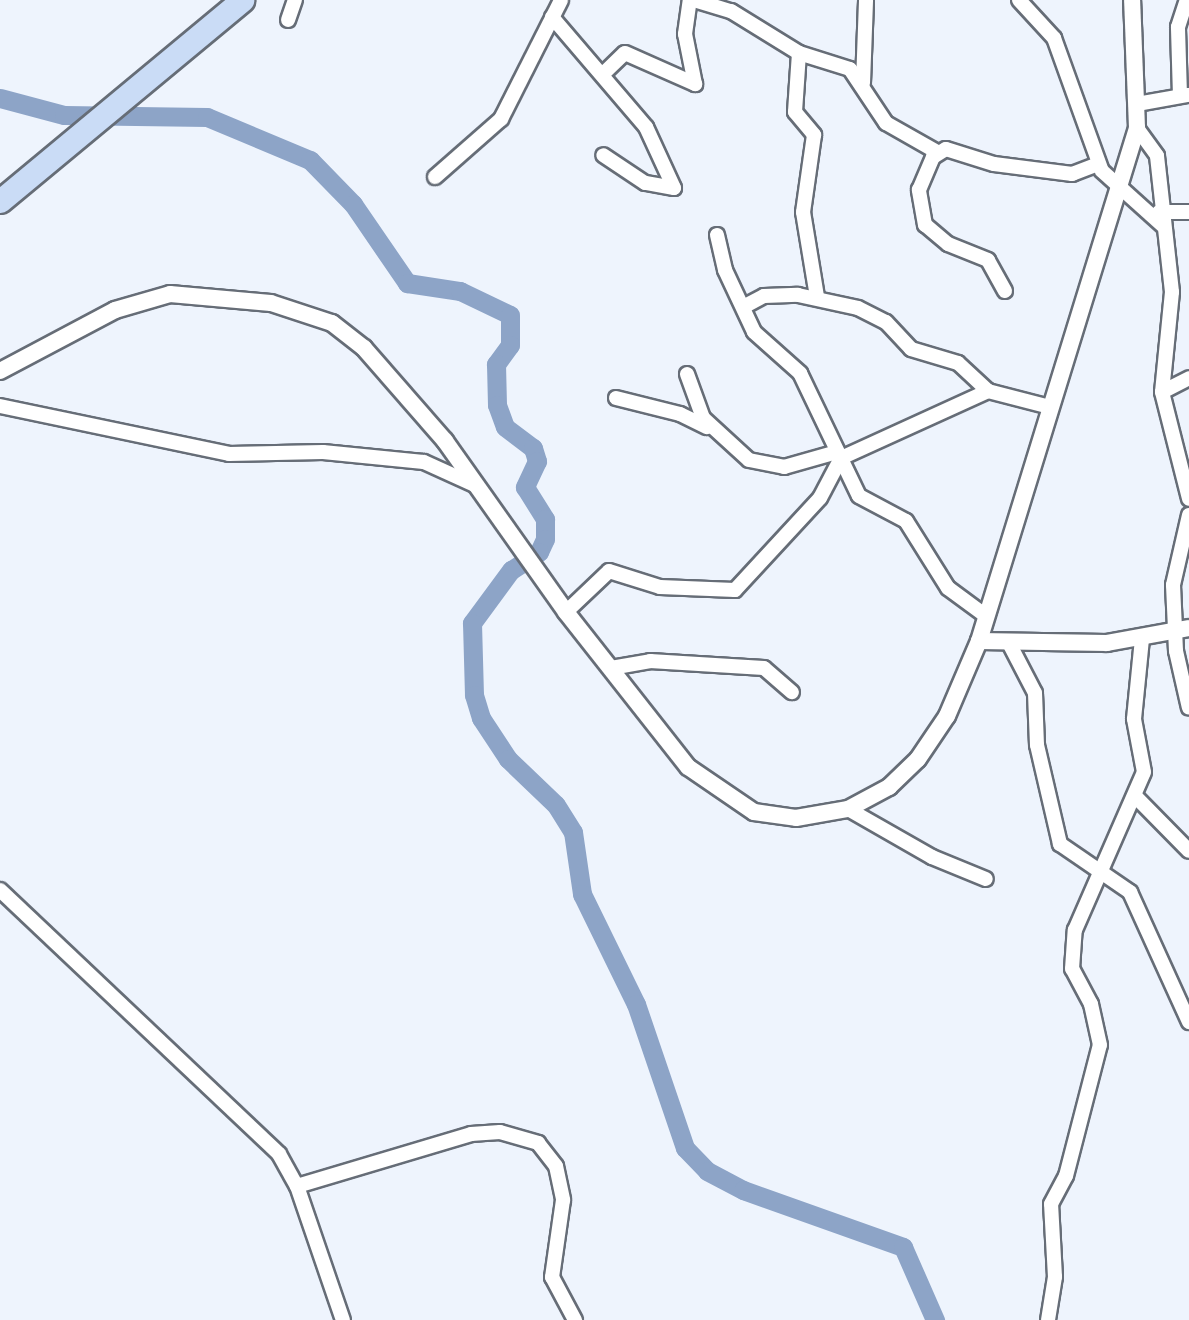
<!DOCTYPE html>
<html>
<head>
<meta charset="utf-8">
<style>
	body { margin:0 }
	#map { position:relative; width:1189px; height:1320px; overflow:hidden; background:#eef4fd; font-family:"DejaVu Sans",sans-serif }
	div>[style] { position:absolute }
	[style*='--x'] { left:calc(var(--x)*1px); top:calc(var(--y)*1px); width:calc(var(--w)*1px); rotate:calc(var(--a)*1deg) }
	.river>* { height:19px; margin:-9.5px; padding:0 9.5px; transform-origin:9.5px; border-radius:9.5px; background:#8da4c7 }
	.roads { filter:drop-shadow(2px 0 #666d77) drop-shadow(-2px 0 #666d77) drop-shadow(0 2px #666d77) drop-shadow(0 -2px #666d77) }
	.minor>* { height:14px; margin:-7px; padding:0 7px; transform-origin:7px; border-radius:7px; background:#fff }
	.tertiary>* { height:16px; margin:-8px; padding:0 8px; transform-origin:8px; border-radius:8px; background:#fff }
	.trunk>* { height:23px; margin:-11.5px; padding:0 11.5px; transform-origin:11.5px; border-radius:11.5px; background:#cadcf6 }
	span { translate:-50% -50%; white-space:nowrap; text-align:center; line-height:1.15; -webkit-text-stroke:5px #fff; paint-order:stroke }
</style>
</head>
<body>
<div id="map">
	<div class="river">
		<i style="--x:0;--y:98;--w:66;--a:14.9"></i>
		<i style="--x:64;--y:115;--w:143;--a:0.8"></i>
		<i style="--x:207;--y:117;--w:112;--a:22.7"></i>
		<i style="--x:310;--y:160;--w:62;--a:45.7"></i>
		<i style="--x:353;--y:204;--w:96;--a:55.6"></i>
		<i style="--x:407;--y:283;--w:54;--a:8.6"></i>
		<i style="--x:460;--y:291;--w:55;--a:25.6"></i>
		<i style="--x:510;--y:315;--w:30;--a:90"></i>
		<i style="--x:510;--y:345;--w:24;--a:126"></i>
		<i style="--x:496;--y:364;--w:41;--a:88.6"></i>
		<i style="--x:497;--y:405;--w:23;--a:70"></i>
		<i style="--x:505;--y:427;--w:35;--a:37"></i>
		<i style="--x:533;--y:448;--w:14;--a:73"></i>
		<i style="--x:537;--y:461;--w:29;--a:115"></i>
		<i style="--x:525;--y:487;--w:38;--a:58"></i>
		<i style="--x:545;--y:519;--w:20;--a:90"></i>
		<i style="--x:545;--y:539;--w:14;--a:115"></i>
		<i style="--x:539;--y:552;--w:33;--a:147"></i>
		<i style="--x:511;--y:570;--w:66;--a:126.3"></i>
		<i style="--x:472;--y:623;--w:72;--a:88.4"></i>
		<i style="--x:474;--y:695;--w:24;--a:73"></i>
		<i style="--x:481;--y:718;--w:49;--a:56.6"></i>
		<i style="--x:508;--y:759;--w:66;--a:43.8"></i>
		<i style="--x:556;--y:805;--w:32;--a:58"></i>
		<i style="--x:573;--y:832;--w:63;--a:81.7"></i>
		<i style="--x:582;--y:894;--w:123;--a:63.9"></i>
		<i style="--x:636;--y:1004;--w:152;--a:71.2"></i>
		<i style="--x:685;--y:1148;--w:32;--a:46"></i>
		<i style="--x:707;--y:1171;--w:41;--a:27.8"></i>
		<i style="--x:743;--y:1190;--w:170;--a:19.6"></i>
		<i style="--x:903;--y:1247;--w:80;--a:66.3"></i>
	</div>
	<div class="roads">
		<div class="minor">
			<i style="--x:694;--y:0;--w:39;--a:17"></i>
			<i style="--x:731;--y:11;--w:80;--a:31.7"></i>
			<i style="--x:799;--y:53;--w:53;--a:17.4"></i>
			<i style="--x:850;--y:69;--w:65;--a:56.3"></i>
			<i style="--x:886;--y:123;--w:59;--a:29.6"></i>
			<i style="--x:1019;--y:0;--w:52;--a:47.4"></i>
			<i style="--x:1054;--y:38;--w:141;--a:70.2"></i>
			<i style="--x:1102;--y:171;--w:81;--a:42"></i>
			<i style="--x:552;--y:17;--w:145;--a:49.5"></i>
			<i style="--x:646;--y:127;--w:67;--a:65.3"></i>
			<i style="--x:674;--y:188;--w:29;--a:-170"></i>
			<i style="--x:645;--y:183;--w:50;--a:-146.3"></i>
			<i style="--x:288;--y:20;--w:21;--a:-71"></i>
			<i style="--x:799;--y:53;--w:59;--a:93.9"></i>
			<i style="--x:795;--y:112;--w:30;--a:50"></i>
			<i style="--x:814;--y:135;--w:78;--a:98.1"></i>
			<i style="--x:803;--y:212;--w:86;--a:80.6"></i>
			<i style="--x:603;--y:74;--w:30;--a:-44"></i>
			<i style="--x:625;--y:53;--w:77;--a:23.9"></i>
			<i style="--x:695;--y:84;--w:51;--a:-101.3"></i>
			<i style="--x:685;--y:34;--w:34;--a:-82"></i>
			<i style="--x:863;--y:83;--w:83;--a:-87.9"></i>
			<i style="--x:1180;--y:96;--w:69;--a:-91.7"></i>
			<i style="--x:1178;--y:27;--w:28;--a:-72"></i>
			<i style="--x:1137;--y:104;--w:52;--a:-10"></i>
			<i style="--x:1137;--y:128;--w:34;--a:54"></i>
			<i style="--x:1157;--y:156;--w:137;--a:83.7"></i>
			<i style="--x:1172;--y:292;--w:100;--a:95.7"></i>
			<i style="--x:1162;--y:392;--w:110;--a:75.8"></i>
			<i style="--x:435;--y:177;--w:88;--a:-41.3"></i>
			<i style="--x:501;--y:119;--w:133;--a:-63.2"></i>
			<i style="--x:1159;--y:212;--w:30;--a:0"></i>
			<i style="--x:717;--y:235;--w:36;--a:77"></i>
			<i style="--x:725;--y:270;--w:68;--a:64.9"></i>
			<i style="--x:754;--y:332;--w:62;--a:41.7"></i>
			<i style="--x:800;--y:373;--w:136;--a:64.4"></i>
			<i style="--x:859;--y:496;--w:53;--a:28"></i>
			<i style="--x:906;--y:521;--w:79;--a:57.9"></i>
			<i style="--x:948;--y:588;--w:47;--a:36.4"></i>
			<i style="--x:1005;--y:291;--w:35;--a:-119"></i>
			<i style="--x:988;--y:260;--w:43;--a:-158.2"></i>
			<i style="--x:948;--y:244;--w:30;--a:-140"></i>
			<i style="--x:925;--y:225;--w:36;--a:-100"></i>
			<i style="--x:919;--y:190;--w:36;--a:-67"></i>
			<i style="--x:933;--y:157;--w:15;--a:-32"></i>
			<i style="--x:946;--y:149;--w:50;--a:17.4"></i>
			<i style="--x:994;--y:164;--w:79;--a:7.3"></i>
			<i style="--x:1072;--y:174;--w:28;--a:-21"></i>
			<i style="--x:745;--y:306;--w:21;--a:-28"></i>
			<i style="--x:764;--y:296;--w:34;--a:-2"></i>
			<i style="--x:798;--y:295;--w:61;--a:12.2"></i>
			<i style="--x:858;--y:308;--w:31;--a:27"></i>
			<i style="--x:886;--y:322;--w:37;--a:47"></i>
			<i style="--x:911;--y:349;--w:49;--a:16.6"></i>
			<i style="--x:958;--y:363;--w:41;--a:43"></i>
			<i style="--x:687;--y:374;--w:47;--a:70"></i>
			<i style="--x:703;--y:418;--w:62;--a:42.4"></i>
			<i style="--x:749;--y:460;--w:36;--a:11"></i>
			<i style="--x:784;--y:467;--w:55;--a:-15.8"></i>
			<i style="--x:1162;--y:392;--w:30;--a:-27"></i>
			<i style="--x:616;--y:398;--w:66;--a:14"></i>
			<i style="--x:680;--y:414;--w:30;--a:26"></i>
			<i style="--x:0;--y:406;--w:234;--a:11.8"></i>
			<i style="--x:229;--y:454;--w:94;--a:-1.2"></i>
			<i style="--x:323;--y:452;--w:101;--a:5.7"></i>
			<i style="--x:424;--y:462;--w:58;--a:24.4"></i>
			<i style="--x:1189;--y:515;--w:72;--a:102.9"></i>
			<i style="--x:1173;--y:585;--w:66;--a:87.4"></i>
			<i style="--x:1176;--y:651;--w:58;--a:77.2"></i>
			<i style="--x:566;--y:612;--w:59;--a:-43.6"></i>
			<i style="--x:609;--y:571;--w:53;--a:17.4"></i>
			<i style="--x:660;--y:587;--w:75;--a:2.3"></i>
			<i style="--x:735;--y:590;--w:125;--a:-47.3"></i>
			<i style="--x:820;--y:498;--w:45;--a:-62.3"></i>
			<i style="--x:841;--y:458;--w:162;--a:-24.5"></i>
			<i style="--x:988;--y:391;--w:64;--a:14.5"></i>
			<i style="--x:1009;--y:643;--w:56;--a:62.5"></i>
			<i style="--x:1035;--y:693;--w:52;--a:87.8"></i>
			<i style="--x:1037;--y:745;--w:102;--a:76.9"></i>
			<i style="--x:1060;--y:844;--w:85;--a:34.4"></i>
			<i style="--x:1130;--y:892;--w:143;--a:65.6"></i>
			<i style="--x:611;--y:668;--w:40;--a:-10"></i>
			<i style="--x:650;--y:661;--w:114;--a:3.5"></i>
			<i style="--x:764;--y:668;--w:37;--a:41"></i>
			<i style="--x:1137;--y:798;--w:74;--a:45.5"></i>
			<i style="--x:848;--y:809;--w:97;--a:29.7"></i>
			<i style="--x:932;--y:857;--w:58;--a:22.2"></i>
			<i style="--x:0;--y:890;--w:384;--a:43.4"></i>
			<i style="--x:279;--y:1154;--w:37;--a:61"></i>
			<i style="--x:297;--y:1186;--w:142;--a:71.1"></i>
			<i style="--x:297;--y:1186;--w:182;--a:-16.6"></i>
			<i style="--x:471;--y:1134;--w:29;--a:-4"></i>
			<i style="--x:500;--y:1132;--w:40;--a:16"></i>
			<i style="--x:538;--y:1143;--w:29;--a:52"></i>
			<i style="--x:556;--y:1166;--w:35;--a:78"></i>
			<i style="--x:563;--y:1200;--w:78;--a:98.1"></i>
			<i style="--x:552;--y:1277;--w:49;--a:61.9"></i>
			<i style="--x:1048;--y:1320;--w:44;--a:-80.8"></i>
			<i style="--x:1055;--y:1277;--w:73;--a:-93.1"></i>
			<i style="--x:1051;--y:1204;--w:32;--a:-62"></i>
			<i style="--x:1066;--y:1176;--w:135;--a:-75.5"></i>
			<i style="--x:1100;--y:1045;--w:42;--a:-102.4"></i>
			<i style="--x:1091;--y:1004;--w:40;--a:-118"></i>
			<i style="--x:1072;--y:969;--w:39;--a:-86"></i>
			<i style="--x:1075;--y:930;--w:172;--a:-66.4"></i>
			<i style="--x:1144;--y:772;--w:54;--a:-100.7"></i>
			<i style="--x:1134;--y:719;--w:80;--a:-84.3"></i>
		</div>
		<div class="tertiary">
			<i style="--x:0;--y:371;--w:130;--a:-27.9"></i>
			<i style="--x:115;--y:310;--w:57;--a:-16.2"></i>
			<i style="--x:170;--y:294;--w:101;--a:5.1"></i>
			<i style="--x:271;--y:303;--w:64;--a:18.2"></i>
			<i style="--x:332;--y:323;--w:41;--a:38"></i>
			<i style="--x:364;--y:348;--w:123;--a:48.9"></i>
			<i style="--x:445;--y:441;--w:209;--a:54.7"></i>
			<i style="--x:566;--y:612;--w:197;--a:51.8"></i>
			<i style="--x:688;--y:767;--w:80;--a:34.3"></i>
			<i style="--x:754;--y:812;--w:42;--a:8.1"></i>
			<i style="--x:796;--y:818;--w:53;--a:-9.8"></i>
			<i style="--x:848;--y:809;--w:47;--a:-28.2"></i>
			<i style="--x:889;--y:787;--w:40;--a:-44"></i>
			<i style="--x:918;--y:759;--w:52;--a:-56"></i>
			<i style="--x:947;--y:716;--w:82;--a:-66.9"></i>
			<i style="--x:979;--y:641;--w:537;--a:-72.88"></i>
			<i style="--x:1137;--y:128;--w:128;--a:-92.2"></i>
			<i style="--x:979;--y:641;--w:128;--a:0.9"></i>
			<i style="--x:1107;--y:643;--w:83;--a:-10.4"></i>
		</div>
		<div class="trunk">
			<i style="--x:0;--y:201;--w:315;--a:-39.7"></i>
		</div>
	</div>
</div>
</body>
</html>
